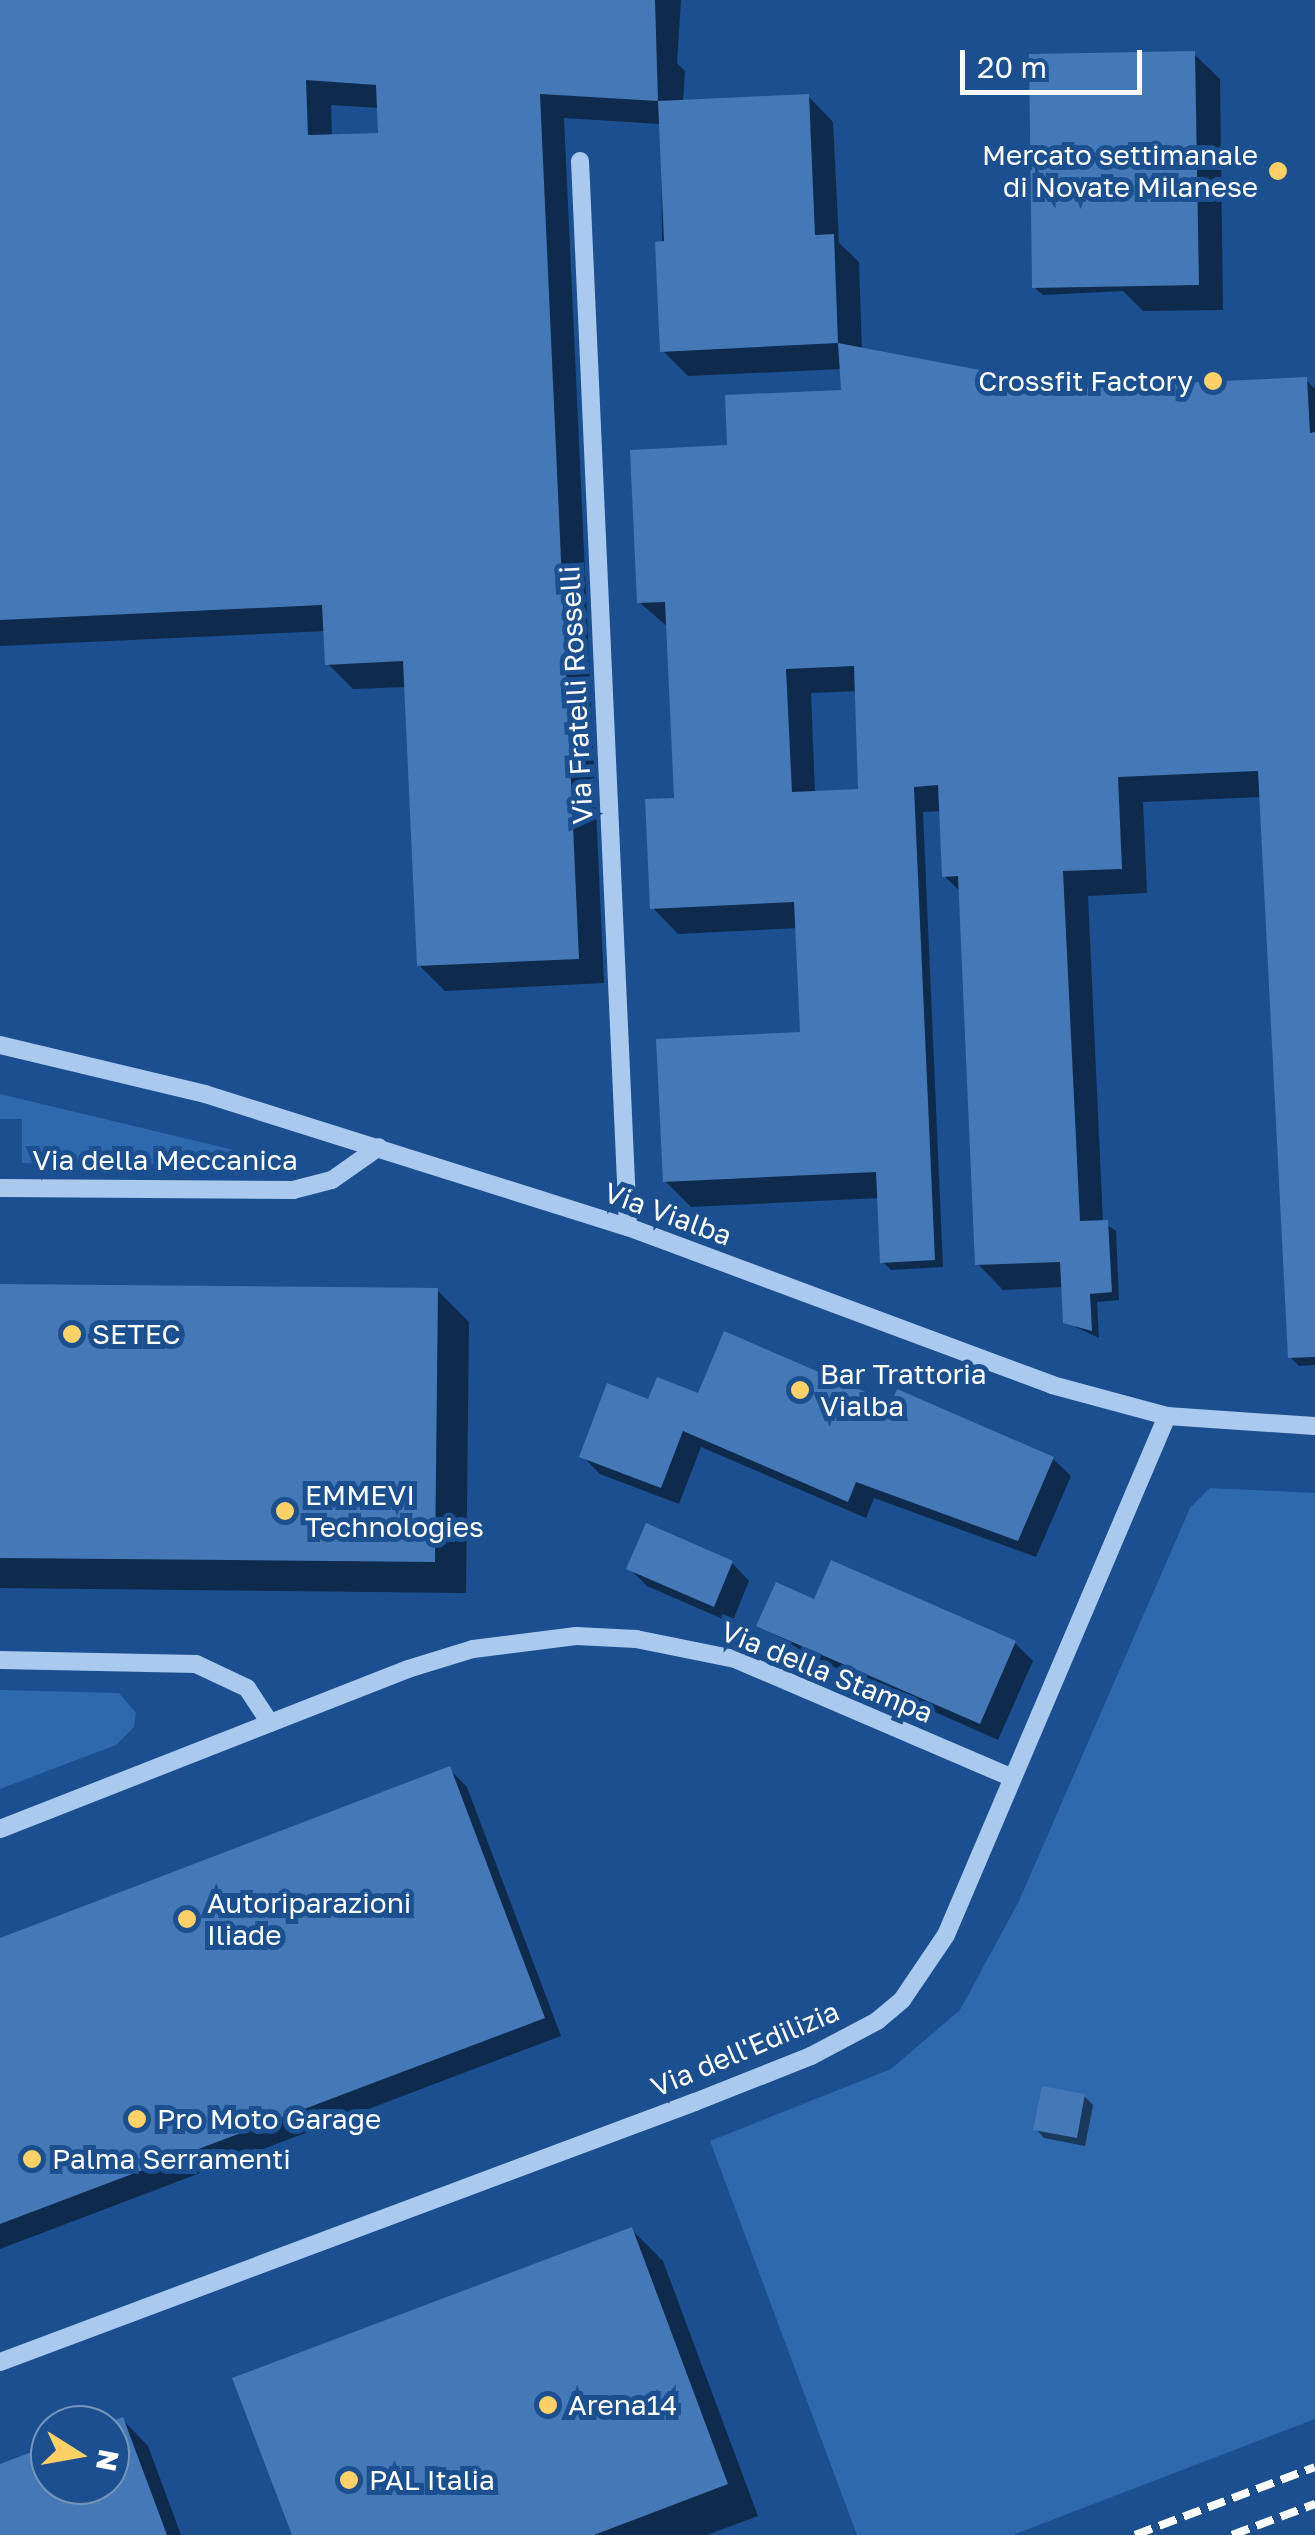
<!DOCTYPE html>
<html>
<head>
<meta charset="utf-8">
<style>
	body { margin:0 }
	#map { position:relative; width:1315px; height:2535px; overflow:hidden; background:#1b4f8f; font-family:"Golos Text",sans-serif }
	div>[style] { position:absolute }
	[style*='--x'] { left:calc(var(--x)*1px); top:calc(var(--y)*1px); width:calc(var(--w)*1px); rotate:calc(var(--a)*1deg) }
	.green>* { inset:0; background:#2e69ad }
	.shadow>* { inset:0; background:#0007 }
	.building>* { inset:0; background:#4478b7 }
	.minor>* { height:18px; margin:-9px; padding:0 9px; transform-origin:9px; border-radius:9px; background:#a9c9ee }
	.rail>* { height:8px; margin-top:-4px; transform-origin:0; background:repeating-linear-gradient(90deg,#fff 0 18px,transparent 0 26px) }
	.dots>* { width:28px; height:28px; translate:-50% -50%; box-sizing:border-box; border:5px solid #1b4f8f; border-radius:50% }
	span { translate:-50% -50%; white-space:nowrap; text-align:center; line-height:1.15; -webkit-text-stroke:10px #1b4f8f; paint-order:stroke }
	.poi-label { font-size:28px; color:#fff }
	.right { translate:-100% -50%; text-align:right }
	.left { translate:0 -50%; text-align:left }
	.street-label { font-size:28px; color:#fff }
	.north { position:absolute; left:30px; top:2405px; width:100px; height:100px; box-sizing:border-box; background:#1b4f8f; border:2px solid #7695bc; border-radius:50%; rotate:101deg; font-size:28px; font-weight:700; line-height:40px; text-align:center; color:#fff }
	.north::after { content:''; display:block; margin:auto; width:35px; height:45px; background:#ffd166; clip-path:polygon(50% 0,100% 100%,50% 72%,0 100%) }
	.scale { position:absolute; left:960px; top:50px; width:182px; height:45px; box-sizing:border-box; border:5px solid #fff; border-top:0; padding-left:12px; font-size:30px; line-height:35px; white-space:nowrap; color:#fff; -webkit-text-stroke:8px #1b4f8f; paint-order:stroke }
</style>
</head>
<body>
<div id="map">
	<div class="green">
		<i style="clip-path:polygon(0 1094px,234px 1150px,225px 1165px,22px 1163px,22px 1119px,0 1119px)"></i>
		<i style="clip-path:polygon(1210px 1488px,1315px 1493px,1315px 2419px,1013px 2535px,857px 2535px,710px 2141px,891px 2069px,960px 2010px,1019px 1901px,1190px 1508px)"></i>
		<i style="clip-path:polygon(0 1690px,119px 1693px,136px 1713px,134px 1727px,116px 1745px,0 1789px)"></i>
	</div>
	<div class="shadow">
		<i style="clip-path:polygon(evenodd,0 0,681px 0,677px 63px,685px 71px,683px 102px,808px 96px,833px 122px,839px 243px,859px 262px,862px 350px,1074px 390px,1306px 380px,1315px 389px,1315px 1365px,1299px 1366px,1290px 1357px,1262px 797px,1143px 802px,1147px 893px,1088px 896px,1103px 1222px,1116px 1231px,1119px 1300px,1097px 1302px,1099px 1338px,1065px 1322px,1064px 1287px,1003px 1290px,978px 1264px,961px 892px,944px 876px,942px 811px,923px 812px,943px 1267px,891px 1270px,883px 1262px,880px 1198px,691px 1207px,665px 1181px,806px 1034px,798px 928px,678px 934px,653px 908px,677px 800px,669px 628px,639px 602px,730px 447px,843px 392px,842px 369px,688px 376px,663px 351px,661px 124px,564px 118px,604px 983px,445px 991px,419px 965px,407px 687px,353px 689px,328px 664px,326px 631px,0 646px,0 0,331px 105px,380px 108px,381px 135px,332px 137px,331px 105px,0 0,857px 691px,861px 791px,815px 794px,811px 693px,857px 691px)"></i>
		<i style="clip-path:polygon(1194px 54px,1220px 79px,1223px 310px,1143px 311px,1123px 291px,1043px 295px,1034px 287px)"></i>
		<i style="clip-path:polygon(0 1286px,437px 1290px,469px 1322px,466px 1593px,0 1588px)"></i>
		<i style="clip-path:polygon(699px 1396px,892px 1407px,1053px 1459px,1071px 1476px,1036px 1557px,874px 1498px,866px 1518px,701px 1447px,679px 1504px,600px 1474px,582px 1456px,650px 1403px)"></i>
		<i style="clip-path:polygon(732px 1563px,749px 1581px,732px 1623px,647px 1586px,629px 1568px)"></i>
		<i style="clip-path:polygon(759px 1625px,1015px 1643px,1033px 1661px,998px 1740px,816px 1659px)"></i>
		<i style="clip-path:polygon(449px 1769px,467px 1787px,561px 2036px,0 2249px,0 1940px)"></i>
		<i style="clip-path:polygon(1084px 2096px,1093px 2105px,1085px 2146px,1044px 2138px,1036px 2129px)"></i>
		<i style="clip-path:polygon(632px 2230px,663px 2261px,758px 2516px,707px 2535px,294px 2535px)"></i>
		<i style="clip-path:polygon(123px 2420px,148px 2446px,181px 2535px,0 2535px,0 2466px,50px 2447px,50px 2485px,110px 2485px,109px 2425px)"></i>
	</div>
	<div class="building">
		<i style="clip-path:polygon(evenodd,0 0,655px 0,658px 101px,540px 94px,579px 959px,417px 966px,403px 661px,325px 665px,322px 605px,0 620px,0 0,306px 80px,376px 85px,378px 133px,308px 135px,306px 80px)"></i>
		<i style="clip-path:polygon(1195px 51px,1199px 285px,1032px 288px,1029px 54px)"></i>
		<i style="clip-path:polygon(809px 94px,815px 235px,834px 234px,838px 343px,660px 352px,655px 242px,664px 241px,658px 101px)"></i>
		<i style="clip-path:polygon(evenodd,838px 343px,1074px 388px,1307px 377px,1310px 433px,1315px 432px,1315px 1357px,1288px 1358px,1258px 771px,1118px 777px,1122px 869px,1063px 871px,1080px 1221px,1108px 1220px,1112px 1292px,1090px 1294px,1092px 1331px,1063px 1323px,1060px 1262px,975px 1265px,958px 876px,942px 877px,938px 785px,914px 787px,935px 1260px,880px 1263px,876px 1172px,663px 1182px,656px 1039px,800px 1032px,794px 902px,650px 909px,645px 799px,674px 798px,665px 602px,637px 603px,630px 450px,727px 445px,725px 395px,841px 390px,838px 343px,854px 666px,858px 789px,792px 792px,786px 669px,854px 666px)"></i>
		<i style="clip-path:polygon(0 1284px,438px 1288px,435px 1562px,0 1558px)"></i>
		<i style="clip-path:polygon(724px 1331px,891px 1403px,897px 1389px,1054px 1457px,1018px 1541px,856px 1482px,848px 1502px,683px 1431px,661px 1488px,579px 1457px,607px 1383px,648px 1399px,657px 1377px,698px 1393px)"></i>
		<i style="clip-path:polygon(646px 1523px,733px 1561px,714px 1607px,626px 1569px)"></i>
		<i style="clip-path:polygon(831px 1560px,1016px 1641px,980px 1724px,756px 1626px,776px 1582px,814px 1599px)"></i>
		<i style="clip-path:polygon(450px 1766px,545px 2018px,0 2224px,0 1938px)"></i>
		<i style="clip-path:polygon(1042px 2086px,1085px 2094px,1077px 2138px,1033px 2130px)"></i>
		<i style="clip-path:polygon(632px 2227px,728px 2484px,594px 2535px,292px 2535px,232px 2378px)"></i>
		<i style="clip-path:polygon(123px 2417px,167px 2535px,0 2535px,0 2464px,50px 2445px,50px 2485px,110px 2485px,110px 2422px)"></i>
	</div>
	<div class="minor">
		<i style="--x:580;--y:161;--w:1067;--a:87.42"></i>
		<i style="--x:0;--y:1045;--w:211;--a:13.4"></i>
		<i style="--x:205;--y:1094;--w:443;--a:17.5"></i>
		<i style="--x:628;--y:1227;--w:452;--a:20.4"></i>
		<i style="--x:1052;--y:1385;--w:119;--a:15.1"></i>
		<i style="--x:1167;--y:1416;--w:148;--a:3.9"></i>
		<i style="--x:0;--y:1188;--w:293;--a:0.4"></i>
		<i style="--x:293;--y:1190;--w:40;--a:-14.4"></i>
		<i style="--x:332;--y:1180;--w:57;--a:-35.1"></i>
		<i style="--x:0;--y:1660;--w:196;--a:1.2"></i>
		<i style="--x:196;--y:1664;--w:56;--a:25.2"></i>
		<i style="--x:247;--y:1688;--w:42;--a:56.7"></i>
		<i style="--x:0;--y:1829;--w:438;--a:-21.4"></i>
		<i style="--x:408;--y:1669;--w:68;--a:-17.1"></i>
		<i style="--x:473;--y:1649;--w:104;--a:-7.2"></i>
		<i style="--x:576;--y:1636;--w:60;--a:2.9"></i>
		<i style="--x:636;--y:1639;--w:101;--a:11.4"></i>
		<i style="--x:735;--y:1659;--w:301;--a:23.2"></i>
		<i style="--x:0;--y:2362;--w:742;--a:-20.51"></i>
		<i style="--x:695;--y:2102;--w:125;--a:-21.6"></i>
		<i style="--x:811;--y:2056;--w:75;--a:-27.9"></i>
		<i style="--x:877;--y:2021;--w:33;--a:-40"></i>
		<i style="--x:902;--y:2000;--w:78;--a:-55.9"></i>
		<i style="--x:946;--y:1935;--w:564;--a:-66.93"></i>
	</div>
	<div class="rail">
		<i style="--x:1135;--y:2535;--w:192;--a:-20.7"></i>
		<i style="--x:1232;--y:2535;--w:89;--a:-20.5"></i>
	</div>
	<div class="dots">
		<i style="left:1278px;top:171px;background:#ffd166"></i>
		<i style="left:1213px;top:381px;background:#ffd166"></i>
		<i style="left:72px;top:1334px;background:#ffd166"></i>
		<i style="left:800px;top:1390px;background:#ffd166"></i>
		<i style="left:285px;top:1511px;background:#ffd166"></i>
		<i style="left:187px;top:1919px;background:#ffd166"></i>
		<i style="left:137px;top:2119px;background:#ffd166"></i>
		<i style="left:32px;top:2159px;background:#ffd166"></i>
		<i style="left:548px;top:2405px;background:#ffd166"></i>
		<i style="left:349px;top:2480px;background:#ffd166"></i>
	</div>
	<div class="poi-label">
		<span class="right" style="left:1258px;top:171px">Mercato settimanale<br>di Novate Milanese</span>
		<span class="right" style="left:1193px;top:381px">Crossfit Factory</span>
		<span class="left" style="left:92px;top:1334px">SETEC</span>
		<span class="left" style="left:820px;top:1390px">Bar Trattoria<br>Vialba</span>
		<span class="left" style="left:305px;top:1511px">EMMEVI<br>Technologies</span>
		<span class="left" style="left:207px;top:1919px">Autoriparazioni<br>Iliade</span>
		<span class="left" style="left:157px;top:2119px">Pro Moto Garage</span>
		<span class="left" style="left:52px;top:2159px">Palma Serramenti</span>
		<span class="left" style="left:568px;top:2405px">Arena14</span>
		<span class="left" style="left:369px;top:2480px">PAL Italia</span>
	</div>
	<div class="street-label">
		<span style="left:576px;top:695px;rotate:-93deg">Via Fratelli Rosselli</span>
		<span style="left:165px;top:1160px">Via della Meccanica</span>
		<span style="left:668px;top:1214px;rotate:20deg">Via Vialba</span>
		<span style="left:827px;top:1672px;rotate:22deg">Via della Stampa</span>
		<span style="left:745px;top:2049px;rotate:-23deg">Via dell'Edilizia</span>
	</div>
	<div class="north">N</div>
	<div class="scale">20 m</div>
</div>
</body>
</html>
